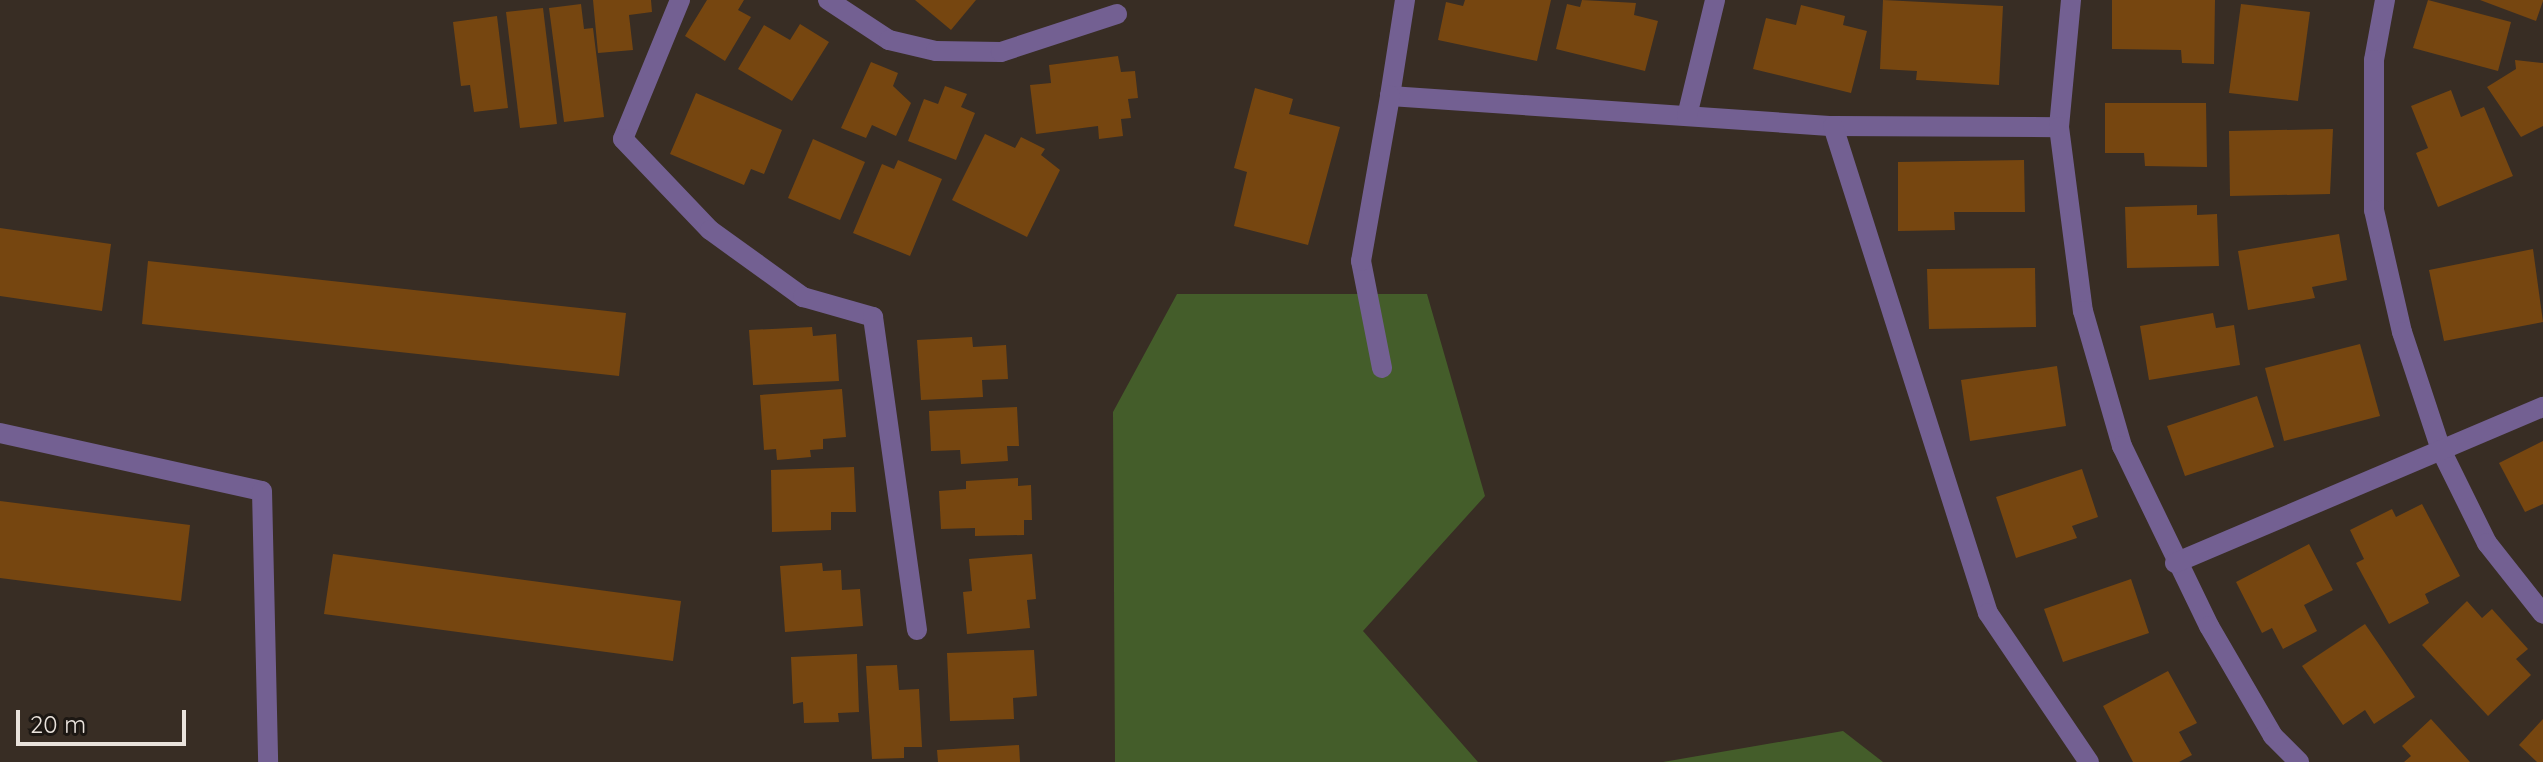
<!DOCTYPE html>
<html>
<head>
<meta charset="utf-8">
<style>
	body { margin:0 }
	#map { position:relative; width:2543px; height:762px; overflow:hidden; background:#382d24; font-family:Quicksand,sans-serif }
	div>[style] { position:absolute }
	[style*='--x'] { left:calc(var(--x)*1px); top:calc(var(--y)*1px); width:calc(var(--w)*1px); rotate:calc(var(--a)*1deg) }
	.green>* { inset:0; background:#445d2a }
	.building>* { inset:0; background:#764610 }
	.minor>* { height:20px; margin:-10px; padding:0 10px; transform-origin:10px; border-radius:10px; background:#736092 }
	span { translate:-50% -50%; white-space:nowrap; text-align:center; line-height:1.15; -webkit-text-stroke:8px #1c1713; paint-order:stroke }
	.scale { position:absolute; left:16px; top:710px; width:170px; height:36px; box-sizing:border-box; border:4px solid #e9e2dc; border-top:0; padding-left:10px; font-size:24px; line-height:28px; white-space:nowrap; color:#e9e2dc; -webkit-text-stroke:6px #1c1713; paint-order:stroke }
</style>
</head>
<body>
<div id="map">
	<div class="green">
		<i style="clip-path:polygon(1177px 294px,1427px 294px,1485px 496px,1363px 631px,1478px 762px,1115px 762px,1113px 412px)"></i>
		<i style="clip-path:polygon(1843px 731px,1883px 762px,1663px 762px)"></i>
	</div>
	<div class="building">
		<i style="clip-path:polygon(593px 0,651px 0,652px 12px,629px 15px,633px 50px,598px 53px)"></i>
		<i style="clip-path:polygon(707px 0,744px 0,738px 10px,751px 17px,725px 61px,685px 36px)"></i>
		<i style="clip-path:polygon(915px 0,976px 0,951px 30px)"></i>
		<i style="clip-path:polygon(1465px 0,1551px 0,1537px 61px,1438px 40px,1446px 2px,1463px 6px)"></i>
		<i style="clip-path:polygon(1582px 0,1636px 3px,1634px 15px,1658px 21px,1645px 71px,1556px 49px,1567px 4px,1580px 7px)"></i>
		<i style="clip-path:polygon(1883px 0,2003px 6px,1999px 85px,1916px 80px,1917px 71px,1880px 69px)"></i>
		<i style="clip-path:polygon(2112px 0,2215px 0,2214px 64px,2182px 63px,2181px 50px,2112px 49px)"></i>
		<i style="clip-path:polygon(2428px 0,2511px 22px,2498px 71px,2413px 48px)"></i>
		<i style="clip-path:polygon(2480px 0,2543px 0,2543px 1px,2536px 21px)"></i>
		<i style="clip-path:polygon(581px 4px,584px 29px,593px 28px,604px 117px,564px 122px,549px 8px)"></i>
		<i style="clip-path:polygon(2241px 4px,2310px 12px,2298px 101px,2229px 93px)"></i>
		<i style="clip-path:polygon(1801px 5px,1845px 16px,1843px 25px,1867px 31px,1851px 93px,1753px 69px,1766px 18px,1796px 25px)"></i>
		<i style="clip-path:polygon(543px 8px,557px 124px,520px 128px,506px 12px)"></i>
		<i style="clip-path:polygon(497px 16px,508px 108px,474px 112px,470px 85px,461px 86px,453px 22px)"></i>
		<i style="clip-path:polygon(800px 24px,829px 42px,792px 101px,738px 69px,764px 25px,790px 40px)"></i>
		<i style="clip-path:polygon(1118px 56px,1121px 72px,1135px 71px,1138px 98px,1128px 99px,1131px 118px,1121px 119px,1123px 136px,1099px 139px,1098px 126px,1036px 134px,1030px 85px,1051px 83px,1049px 65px)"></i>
		<i style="clip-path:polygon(2515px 60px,2543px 63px,2543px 126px,2521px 137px,2487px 87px,2516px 69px)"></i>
		<i style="clip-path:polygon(871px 62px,898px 73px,893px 86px,911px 103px,896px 136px,872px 125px,866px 138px,841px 128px)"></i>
		<i style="clip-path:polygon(945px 86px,967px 94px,961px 107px,975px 113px,956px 160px,908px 141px,924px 99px,938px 104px)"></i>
		<i style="clip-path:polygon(1255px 88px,1293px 99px,1289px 114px,1340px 127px,1308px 245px,1234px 226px,1247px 172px,1234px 168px)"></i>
		<i style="clip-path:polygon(2451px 90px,2461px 117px,2484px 107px,2513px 176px,2438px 207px,2416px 153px,2428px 148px,2411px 106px)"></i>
		<i style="clip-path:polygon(696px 93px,782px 130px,764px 174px,751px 169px,744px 185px,670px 154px)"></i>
		<i style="clip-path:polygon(2105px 103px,2206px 103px,2207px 167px,2145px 166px,2144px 153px,2105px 153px)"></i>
		<i style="clip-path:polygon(2333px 129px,2330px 194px,2230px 196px,2229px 131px)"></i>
		<i style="clip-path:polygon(985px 134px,1015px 148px,1021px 137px,1045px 149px,1041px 155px,1060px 170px,1027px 237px,952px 200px)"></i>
		<i style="clip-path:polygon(813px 139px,865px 162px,840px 220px,788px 198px)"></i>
		<i style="clip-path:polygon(898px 160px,942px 179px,910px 256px,853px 233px,882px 164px,894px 169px)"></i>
		<i style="clip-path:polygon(2024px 160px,2025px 212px,1954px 212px,1955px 230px,1898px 231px,1898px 162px)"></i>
		<i style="clip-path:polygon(2197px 205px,2197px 215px,2217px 214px,2219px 266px,2127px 268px,2125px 207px)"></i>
		<i style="clip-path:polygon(0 228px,111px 244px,102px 311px,0 296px)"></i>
		<i style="clip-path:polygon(2339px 234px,2347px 280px,2312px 287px,2315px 298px,2248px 310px,2238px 251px)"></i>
		<i style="clip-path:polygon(2533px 249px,2543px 322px,2444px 341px,2429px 270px)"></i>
		<i style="clip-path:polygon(148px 261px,626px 313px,619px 376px,142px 324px)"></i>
		<i style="clip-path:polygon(2035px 268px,2036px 327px,1929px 329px,1927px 269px)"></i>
		<i style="clip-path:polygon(2213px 313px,2216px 328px,2234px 325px,2240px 365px,2149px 380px,2140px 326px)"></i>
		<i style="clip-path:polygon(812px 327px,813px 336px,836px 334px,839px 381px,753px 385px,749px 330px)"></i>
		<i style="clip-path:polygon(972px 337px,973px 347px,1006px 345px,1008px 379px,982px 380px,983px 397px,921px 400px,917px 340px)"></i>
		<i style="clip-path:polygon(2360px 344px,2380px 416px,2284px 441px,2265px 368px)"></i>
		<i style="clip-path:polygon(2057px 366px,2066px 426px,1970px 441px,1961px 380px)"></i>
		<i style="clip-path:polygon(842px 389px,846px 437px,823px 439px,823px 449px,810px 450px,811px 457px,777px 460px,776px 449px,764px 450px,760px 395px)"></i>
		<i style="clip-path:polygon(2257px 396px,2274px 447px,2185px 476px,2167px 426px)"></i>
		<i style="clip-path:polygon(1017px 407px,1019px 446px,1007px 446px,1008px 461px,961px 464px,960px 450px,931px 451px,929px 411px)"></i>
		<i style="clip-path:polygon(2543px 441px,2543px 504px,2525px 512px,2499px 463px)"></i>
		<i style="clip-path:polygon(854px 467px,856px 512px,831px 512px,831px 530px,772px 532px,771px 470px)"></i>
		<i style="clip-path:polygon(2082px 469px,2098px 517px,2072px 526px,2077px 538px,2016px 558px,1996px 497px)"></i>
		<i style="clip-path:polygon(1018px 478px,1018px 486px,1031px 485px,1032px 520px,1024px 520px,1024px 535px,975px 536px,975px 528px,941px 529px,939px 491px,966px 489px,966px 481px)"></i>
		<i style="clip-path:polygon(0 501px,190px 525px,181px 601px,0 578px)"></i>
		<i style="clip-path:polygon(2422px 504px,2460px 576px,2425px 594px,2429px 603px,2389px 624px,2356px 563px,2364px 559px,2350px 530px,2392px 509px,2396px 517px)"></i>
		<i style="clip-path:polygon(2309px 544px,2333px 590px,2304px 605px,2317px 631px,2283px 649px,2272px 628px,2262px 633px,2236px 582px)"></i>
		<i style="clip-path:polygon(333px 554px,681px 601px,673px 661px,324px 614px)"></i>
		<i style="clip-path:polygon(1032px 554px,1036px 599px,1027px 600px,1030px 628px,967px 634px,963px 592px,972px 591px,969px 559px)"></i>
		<i style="clip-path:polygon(822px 563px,823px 571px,841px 570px,842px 590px,860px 589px,863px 626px,785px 632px,780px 566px)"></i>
		<i style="clip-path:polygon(2131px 579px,2149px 633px,2063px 662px,2044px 609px)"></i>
		<i style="clip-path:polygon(2467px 601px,2482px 618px,2492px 609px,2528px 649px,2516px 659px,2531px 675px,2488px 716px,2422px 645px)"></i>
		<i style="clip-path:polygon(2365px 624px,2415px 697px,2374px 724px,2365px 710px,2343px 725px,2302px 666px)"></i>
		<i style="clip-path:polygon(1034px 650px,1037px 696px,1013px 698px,1014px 719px,950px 721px,947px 653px)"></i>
		<i style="clip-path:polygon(857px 654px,859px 712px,838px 713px,839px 722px,804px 723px,803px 702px,793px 704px,791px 657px)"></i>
		<i style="clip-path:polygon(897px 665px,899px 690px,919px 689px,922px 747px,904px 747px,904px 758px,872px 759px,866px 666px)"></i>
		<i style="clip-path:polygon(2168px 671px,2197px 723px,2179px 732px,2192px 755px,2179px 762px,2133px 762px,2103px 706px)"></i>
		<i style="clip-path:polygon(2431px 719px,2470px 762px,2404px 762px,2411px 756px,2402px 746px)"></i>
		<i style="clip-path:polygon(2543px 719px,2543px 762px,2537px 762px,2519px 745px)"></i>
		<i style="clip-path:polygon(1019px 745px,1020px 762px,938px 762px,937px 750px)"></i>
	</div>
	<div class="minor">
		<i style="--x:680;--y:0;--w:150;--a:112.3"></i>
		<i style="--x:623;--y:139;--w:126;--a:46.3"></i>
		<i style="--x:710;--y:230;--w:115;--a:35.8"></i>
		<i style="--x:803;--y:297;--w:73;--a:15.9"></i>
		<i style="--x:873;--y:317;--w:316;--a:82"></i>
		<i style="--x:828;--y:0;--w:73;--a:33.3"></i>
		<i style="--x:889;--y:40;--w:48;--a:13.2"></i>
		<i style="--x:936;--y:51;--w:65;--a:0.9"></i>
		<i style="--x:1001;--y:52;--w:122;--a:-18.1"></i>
		<i style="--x:1405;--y:0;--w:97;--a:98.9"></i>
		<i style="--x:1390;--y:96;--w:444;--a:3.9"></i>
		<i style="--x:1833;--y:126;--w:226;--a:0.3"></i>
		<i style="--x:2071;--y:0;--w:128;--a:95.4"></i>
		<i style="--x:2059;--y:127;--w:186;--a:82.6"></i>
		<i style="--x:2083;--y:311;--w:141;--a:73.9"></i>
		<i style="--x:2122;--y:446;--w:200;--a:64.2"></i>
		<i style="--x:2209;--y:626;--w:127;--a:59.8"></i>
		<i style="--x:2273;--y:736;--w:37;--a:45"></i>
		<i style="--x:2385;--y:0;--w:61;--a:100.4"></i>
		<i style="--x:2374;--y:60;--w:150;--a:90"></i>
		<i style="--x:2374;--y:210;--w:125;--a:77.1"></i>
		<i style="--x:2402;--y:332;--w:124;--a:71.7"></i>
		<i style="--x:2441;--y:450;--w:104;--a:63.7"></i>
		<i style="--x:2487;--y:543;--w:90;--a:51.7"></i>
		<i style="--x:1687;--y:116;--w:119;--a:-76.4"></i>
		<i style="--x:1833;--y:126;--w:511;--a:72.35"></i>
		<i style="--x:1988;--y:613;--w:180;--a:55.9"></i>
		<i style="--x:1382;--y:368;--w:109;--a:-101.1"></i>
		<i style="--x:1361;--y:261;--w:168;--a:-80"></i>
		<i style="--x:0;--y:433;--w:268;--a:12.5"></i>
		<i style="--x:262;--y:491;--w:271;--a:88.7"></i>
		<i style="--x:2175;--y:563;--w:400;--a:-23"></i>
	</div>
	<div class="scale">20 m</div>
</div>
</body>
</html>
